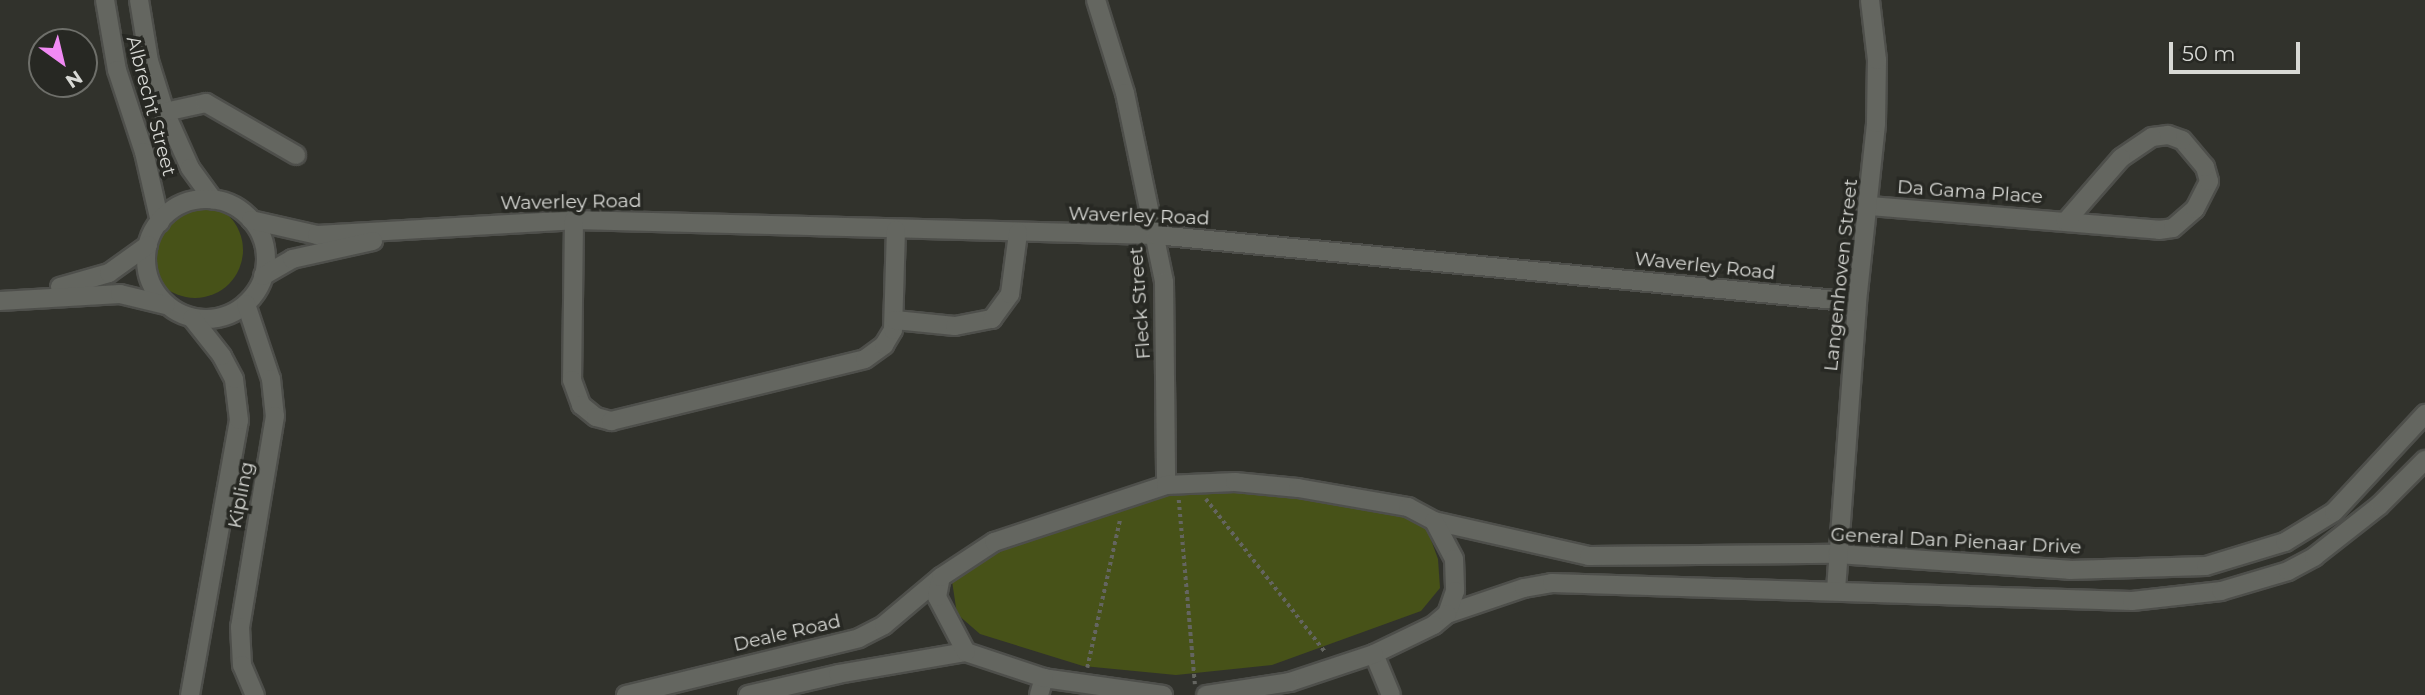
<!DOCTYPE html>
<html>
<head>
<meta charset="utf-8">
<style>
	body { margin:0 }
	#map { position:relative; width:2425px; height:695px; overflow:hidden; background:#31322c; font-family:Montserrat,sans-serif }
	div>[style] { position:absolute }
	[style*='--x'] { left:calc(var(--x)*1px); top:calc(var(--y)*1px); width:calc(var(--w)*1px); rotate:calc(var(--a)*1deg) }
	.green>* { inset:0; background:#475218 }
	.round { border-radius:50% }
	.path>* { height:3.5px; margin-top:-1.75px; transform-origin:0; background:repeating-linear-gradient(90deg,#646560 0 3.5px,transparent 0 7px) }
	.roads { filter:drop-shadow(2px 0 #4e4f4b) drop-shadow(-2px 0 #4e4f4b) drop-shadow(0 2px #4e4f4b) drop-shadow(0 -2px #4e4f4b) }
	.minor>* { height:18px; margin:-9px; padding:0 9px; transform-origin:9px; border-radius:9px; background:#646660 }
	.minor>.ring { margin:-9px; padding:0; box-sizing:content-box; background:none; border:18px solid #646660; border-radius:50% }
	span { translate:-50% -50%; white-space:nowrap; text-align:center; line-height:1.15; -webkit-text-stroke:7px #272823; paint-order:stroke }
	.street-label { font-size:19px; color:#d8d9d5 }
	.north { position:absolute; left:28px; top:28px; width:70px; height:70px; box-sizing:border-box; background:#272823; border:2px solid #6e6f6a; border-radius:50%; rotate:146deg; font-size:19px; font-weight:700; line-height:28px; text-align:center; color:#d8d9d5 }
	.north::after { content:''; display:block; margin:auto; width:24px; height:32px; background:#f18af4; clip-path:polygon(50% 0,100% 100%,50% 72%,0 100%) }
	.scale { position:absolute; left:2169px; top:42px; width:131px; height:32px; box-sizing:border-box; border:4px solid #d8d9d5; border-top:0; padding-left:9px; font-size:21px; line-height:24px; white-space:nowrap; color:#d8d9d5; -webkit-text-stroke:5px #272823; paint-order:stroke }
</style>
</head>
<body>
<div id="map">
	<div class="green">
		<i class="round" style="left:147px;top:202px;width:96px;height:96px"></i>
		<i style="clip-path:polygon(1204px 485px,1397px 509px,1426px 526px,1438px 559px,1440px 588px,1421px 611px,1272px 665px,1176px 675px,1083px 666px,980px 634px,957px 614px,952px 581px,974px 552px,1118px 501px)"></i>
	</div>
	<div class="path">
		<i style="--x:1206;--y:499;--w:195;--a:52.1"></i>
		<i style="--x:1179;--y:500;--w:185;--a:85"></i>
		<i style="--x:1087;--y:668;--w:153;--a:-77.5"></i>
	</div>
	<div class="roads">
		<div class="minor">
			<i style="--x:105;--y:0;--w:71;--a:80.3"></i>
			<i style="--x:117;--y:70;--w:86;--a:71.8"></i>
			<i style="--x:144;--y:152;--w:72;--a:77.1"></i>
			<i style="--x:139;--y:0;--w:62;--a:80.7"></i>
			<i style="--x:149;--y:61;--w:53;--a:72.6"></i>
			<i style="--x:165;--y:112;--w:61;--a:65.9"></i>
			<i style="--x:190;--y:168;--w:39;--a:54"></i>
			<i style="--x:1096;--y:0;--w:97;--a:72.7"></i>
			<i style="--x:1125;--y:93;--w:193;--a:78.3"></i>
			<i style="--x:1164;--y:282;--w:203;--a:89.4"></i>
			<i style="--x:165;--y:112;--w:42;--a:-12.4"></i>
			<i style="--x:206;--y:103;--w:104;--a:30"></i>
			<i class="ring" style="left:146px;top:199px;width:102px;height:102px"></i>
			<i style="--x:1870;--y:206;--w:290;--a:4.7"></i>
			<i style="--x:2159;--y:230;--w:14;--a:-8"></i>
			<i style="--x:2173;--y:228;--w:29;--a:-41"></i>
			<i style="--x:2195;--y:209;--w:31;--a:-63"></i>
			<i style="--x:2209;--y:181;--w:15;--a:-106"></i>
			<i style="--x:2205;--y:167;--w:35;--a:-130"></i>
			<i style="--x:2182;--y:140;--w:15;--a:-160"></i>
			<i style="--x:2168;--y:135;--w:16;--a:173"></i>
			<i style="--x:2152;--y:137;--w:37;--a:146"></i>
			<i style="--x:2121;--y:158;--w:84;--a:131.1"></i>
			<i style="--x:251;--y:220;--w:68;--a:12.8"></i>
			<i style="--x:317;--y:235;--w:257;--a:-3.3"></i>
			<i style="--x:574;--y:220;--w:582;--a:1.48"></i>
			<i style="--x:1156;--y:235;--w:704;--a:5.46"></i>
			<i style="--x:574;--y:220;--w:160;--a:90.7"></i>
			<i style="--x:572;--y:380;--w:27;--a:70"></i>
			<i style="--x:581;--y:405;--w:19;--a:39"></i>
			<i style="--x:596;--y:417;--w:16;--a:15"></i>
			<i style="--x:611;--y:421;--w:261;--a:-13.7"></i>
			<i style="--x:865;--y:359;--w:24;--a:-36"></i>
			<i style="--x:884;--y:345;--w:17;--a:-59"></i>
			<i style="--x:893;--y:330;--w:100;--a:-88.3"></i>
			<i style="--x:263;--y:276;--w:34;--a:-30"></i>
			<i style="--x:292;--y:259;--w:83;--a:-12.5"></i>
			<i style="--x:60;--y:287;--w:51;--a:-15.9"></i>
			<i style="--x:109;--y:273;--w:48;--a:-35.7"></i>
			<i style="--x:0;--y:301;--w:120;--a:-3.3"></i>
			<i style="--x:120;--y:294;--w:47;--a:13.4"></i>
			<i style="--x:246;--y:304;--w:79;--a:71.6"></i>
			<i style="--x:271;--y:379;--w:37;--a:84"></i>
			<i style="--x:275;--y:416;--w:214;--a:99.4"></i>
			<i style="--x:240;--y:627;--w:38;--a:87"></i>
			<i style="--x:242;--y:665;--w:33;--a:67"></i>
			<i style="--x:895;--y:320;--w:60;--a:5.7"></i>
			<i style="--x:955;--y:326;--w:38;--a:-11"></i>
			<i style="--x:992;--y:319;--w:31;--a:-54"></i>
			<i style="--x:1010;--y:294;--w:62;--a:-82.5"></i>
			<i style="--x:1434;--y:521;--w:159;--a:12.7"></i>
			<i style="--x:1589;--y:556;--w:248;--a:-0.5"></i>
			<i style="--x:1837;--y:554;--w:233;--a:3.9"></i>
			<i style="--x:2069;--y:570;--w:137;--a:-1.7"></i>
			<i style="--x:2206;--y:566;--w:83;--a:-16.9"></i>
			<i style="--x:2285;--y:542;--w:57;--a:-31.5"></i>
			<i style="--x:2334;--y:512;--w:134;--a:-47.1"></i>
			<i style="--x:1836;--y:590;--w:289;--a:-85.8"></i>
			<i style="--x:1857;--y:302;--w:180;--a:-83.9"></i>
			<i style="--x:1876;--y:123;--w:63;--a:-89.1"></i>
			<i style="--x:1877;--y:60;--w:60;--a:-96.7"></i>
			<i style="--x:1447;--y:614;--w:81;--a:-18.7"></i>
			<i style="--x:1524;--y:588;--w:28;--a:-10"></i>
			<i style="--x:1552;--y:583;--w:580;--a:1.78"></i>
			<i style="--x:2132;--y:601;--w:90;--a:-6.4"></i>
			<i style="--x:2221;--y:591;--w:70;--a:-16.6"></i>
			<i style="--x:2288;--y:571;--w:30;--a:-28"></i>
			<i style="--x:2314;--y:557;--w:84;--a:-38.2"></i>
			<i style="--x:2380;--y:505;--w:64;--a:-45"></i>
			<i style="--x:1374;--y:654;--w:44;--a:67.5"></i>
			<i style="--x:190;--y:695;--w:279;--a:-79.9"></i>
			<i style="--x:239;--y:420;--w:41;--a:-97"></i>
			<i style="--x:234;--y:379;--w:26;--a:-118"></i>
			<i style="--x:222;--y:356;--w:48;--a:-128.3"></i>
			<i style="--x:626;--y:695;--w:240;--a:-13.7"></i>
			<i style="--x:859;--y:638;--w:28;--a:-27"></i>
			<i style="--x:884;--y:625;--w:75;--a:-40.1"></i>
			<i style="--x:748;--y:695;--w:92;--a:-13.1"></i>
			<i style="--x:838;--y:674;--w:130;--a:-9.8"></i>
			<i style="--x:1039;--y:695;--w:18;--a:-74"></i>
			<i style="--x:1163;--y:695;--w:120;--a:-171.9"></i>
			<i style="--x:1044;--y:678;--w:82;--a:-161.6"></i>
			<i style="--x:966;--y:652;--w:62;--a:-117.8"></i>
			<i style="--x:937;--y:597;--w:20;--a:-79"></i>
			<i style="--x:941;--y:577;--w:64;--a:-33.4"></i>
			<i style="--x:994;--y:542;--w:181;--a:-18.3"></i>
			<i style="--x:1166;--y:485;--w:69;--a:-2.5"></i>
			<i style="--x:1235;--y:482;--w:63;--a:5.4"></i>
			<i style="--x:1298;--y:488;--w:112;--a:9.8"></i>
			<i style="--x:1408;--y:507;--w:30;--a:28"></i>
			<i style="--x:1434;--y:521;--w:43;--a:62.2"></i>
			<i style="--x:1454;--y:559;--w:32;--a:88"></i>
			<i style="--x:1455;--y:591;--w:24;--a:109"></i>
			<i style="--x:1447;--y:614;--w:17;--a:140"></i>
			<i style="--x:1434;--y:625;--w:67;--a:154.2"></i>
			<i style="--x:1374;--y:654;--w:89;--a:161.6"></i>
			<i style="--x:1290;--y:682;--w:85;--a:171.2"></i>
		</div>
	</div>
	<div class="street-label">
		<span style="left:151px;top:106px;rotate:75deg">Albrecht Street</span>
		<span style="left:1970px;top:192px;rotate:4deg">Da Gama Place</span>
		<span style="left:571px;top:202px;rotate:-1deg">Waverley Road</span>
		<span style="left:1139px;top:216px;rotate:2deg">Waverley Road</span>
		<span style="left:1705px;top:266px;rotate:6deg">Waverley Road</span>
		<span style="left:1841px;top:275px;rotate:-84deg">Langenhoven Street</span>
		<span style="left:1140px;top:303px;rotate:-94deg">Fleck Street</span>
		<span style="left:241px;top:495px;rotate:-79deg">Kipling</span>
		<span style="left:1956px;top:541px;rotate:3deg">General Dan Pienaar Drive</span>
		<span style="left:787px;top:633px;rotate:-13deg">Deale Road</span>
	</div>
	<div class="north">N</div>
	<div class="scale">50 m</div>
</div>
</body>
</html>
